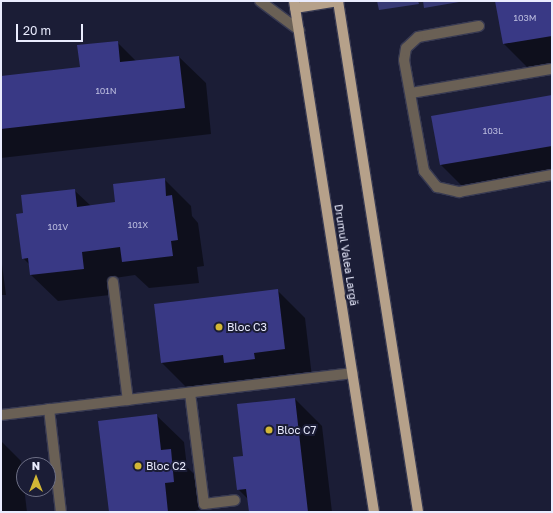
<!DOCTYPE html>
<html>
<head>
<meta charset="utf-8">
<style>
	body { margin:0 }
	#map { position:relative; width:553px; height:513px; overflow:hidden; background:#1b1d36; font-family:"Golos Text",sans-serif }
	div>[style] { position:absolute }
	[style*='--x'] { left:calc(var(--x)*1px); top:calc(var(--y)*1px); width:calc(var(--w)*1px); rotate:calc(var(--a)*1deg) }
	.green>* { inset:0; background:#373975 }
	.shadow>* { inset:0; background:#0007 }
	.building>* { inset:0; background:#393985 }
	.roads { filter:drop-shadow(1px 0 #383a52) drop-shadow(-1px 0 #383a52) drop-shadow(0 1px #383a52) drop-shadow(0 -1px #383a52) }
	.minor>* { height:10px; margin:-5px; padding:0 5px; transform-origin:5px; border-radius:5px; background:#6a6055 }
	.major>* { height:10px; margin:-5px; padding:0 5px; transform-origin:5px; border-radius:5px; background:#b6a18a }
	.dots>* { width:11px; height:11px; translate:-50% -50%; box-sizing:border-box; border:2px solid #1b1d36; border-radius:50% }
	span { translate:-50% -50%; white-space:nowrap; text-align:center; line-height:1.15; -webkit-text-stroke:4px #1b1d36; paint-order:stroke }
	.number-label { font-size:9px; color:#bebfe0 }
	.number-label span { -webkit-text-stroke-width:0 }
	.street-label { font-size:11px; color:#eaecfe }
	.poi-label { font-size:11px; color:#eaecfe }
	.left { translate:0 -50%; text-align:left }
	.frame { position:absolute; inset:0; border:2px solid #eaecfe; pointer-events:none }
	.north { position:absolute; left:16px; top:457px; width:40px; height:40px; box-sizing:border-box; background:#1b1d36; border:1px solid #6e7086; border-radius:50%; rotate:0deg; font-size:11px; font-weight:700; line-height:16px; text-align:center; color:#eaecfe }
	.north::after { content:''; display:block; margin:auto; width:14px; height:18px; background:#d2b736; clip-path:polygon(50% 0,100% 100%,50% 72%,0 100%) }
	.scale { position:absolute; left:16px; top:24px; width:67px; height:18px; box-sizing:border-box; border:2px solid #eaecfe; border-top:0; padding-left:5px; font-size:12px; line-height:14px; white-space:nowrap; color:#eaecfe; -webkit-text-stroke:3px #1b1d36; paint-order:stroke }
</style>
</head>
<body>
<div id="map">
	<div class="green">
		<i style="clip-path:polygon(377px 1px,418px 1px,419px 4px,379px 10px)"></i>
		<i style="clip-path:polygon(423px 1px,465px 1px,424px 8px)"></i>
	</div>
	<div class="shadow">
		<i style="clip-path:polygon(496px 1px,552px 1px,552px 66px,530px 70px,504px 44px)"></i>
		<i style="clip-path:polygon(117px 42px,137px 62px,179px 57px,206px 83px,211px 134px,1px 158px,1px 77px,81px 68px)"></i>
		<i style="clip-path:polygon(552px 96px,552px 176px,467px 191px,441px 165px)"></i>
		<i style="clip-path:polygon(164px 179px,191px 206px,192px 216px,198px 223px,204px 266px,197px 267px,199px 283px,149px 288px,135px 275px,108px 279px,110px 295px,58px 301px,31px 275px,30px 265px,23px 258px,25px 214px,74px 190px,91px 206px,116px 203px)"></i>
		<i style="clip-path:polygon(1px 257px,6px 295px,1px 295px)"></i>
		<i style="clip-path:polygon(278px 291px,305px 318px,312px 377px,189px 390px,161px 362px)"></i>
		<i style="clip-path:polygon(295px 399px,322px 426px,332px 512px,250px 512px,249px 500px,238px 489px,244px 457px)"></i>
		<i style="clip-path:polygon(156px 415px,184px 442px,187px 467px,198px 478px,201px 509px,192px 512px,110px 512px)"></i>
		<i style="clip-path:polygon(1px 441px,21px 461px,27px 512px,1px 512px)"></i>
	</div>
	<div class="building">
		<i style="clip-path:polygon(495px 1px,552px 1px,552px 36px,503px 44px)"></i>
		<i style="clip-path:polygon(118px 41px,120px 62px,179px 56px,185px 108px,1px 129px,1px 76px,80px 67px,77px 45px)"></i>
		<i style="clip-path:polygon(552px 95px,552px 146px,440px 165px,431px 116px)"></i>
		<i style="clip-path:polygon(165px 178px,166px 196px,172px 195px,178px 240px,171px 241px,173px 256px,122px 262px,120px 247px,82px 252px,84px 269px,30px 275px,28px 258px,22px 259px,16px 214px,23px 213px,21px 195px,75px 189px,77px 207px,115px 202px,113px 184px)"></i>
		<i style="clip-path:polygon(278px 289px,285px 349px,254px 353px,255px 359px,224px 363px,223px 355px,161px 363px,154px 304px)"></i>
		<i style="clip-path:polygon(295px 398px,308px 512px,249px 512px,246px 489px,237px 490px,233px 457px,243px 456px,237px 404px)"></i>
		<i style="clip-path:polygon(157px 414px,161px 450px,171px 449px,174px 482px,165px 483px,168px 512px,109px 512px,98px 421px)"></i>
	</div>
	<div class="roads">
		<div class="minor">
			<i style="--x:260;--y:1;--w:49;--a:36.6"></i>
			<i style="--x:479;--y:26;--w:62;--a:169.8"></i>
			<i style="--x:418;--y:37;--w:16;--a:137"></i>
			<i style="--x:406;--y:48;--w:12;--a:99"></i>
			<i style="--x:404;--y:60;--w:113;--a:79.8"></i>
			<i style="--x:424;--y:171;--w:21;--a:51"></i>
			<i style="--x:437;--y:187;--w:23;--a:13"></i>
			<i style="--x:459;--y:192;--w:95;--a:-10.4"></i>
			<i style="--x:411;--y:93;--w:143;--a:-9.7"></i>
			<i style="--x:113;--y:282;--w:119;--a:82.8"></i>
			<i style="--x:190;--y:393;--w:112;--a:82.8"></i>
			<i style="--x:204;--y:504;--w:31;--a:-7"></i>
			<i style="--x:49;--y:409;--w:104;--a:83.4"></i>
			<i style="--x:1;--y:415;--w:354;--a:-6.8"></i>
		</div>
		<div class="major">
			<i style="--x:294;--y:1;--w:517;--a:81.1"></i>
			<i style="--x:338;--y:1;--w:517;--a:81.1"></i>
			<i style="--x:295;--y:8;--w:44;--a:-9.2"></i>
		</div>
	</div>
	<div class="dots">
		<i style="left:219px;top:327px;background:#d2b736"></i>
		<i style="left:269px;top:430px;background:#d2b736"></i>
		<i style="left:138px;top:466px;background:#d2b736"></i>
	</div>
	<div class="number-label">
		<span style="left:525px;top:18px">103M</span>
		<span style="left:106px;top:91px">101N</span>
		<span style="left:493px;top:131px">103L</span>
		<span style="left:138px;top:225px">101X</span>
		<span style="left:58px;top:227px">101V</span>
	</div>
	<div class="street-label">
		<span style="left:346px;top:255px;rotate:81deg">Drumul Valea Largă</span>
	</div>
	<div class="poi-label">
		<span class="left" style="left:227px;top:327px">Bloc C3</span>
		<span class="left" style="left:277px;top:430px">Bloc C7</span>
		<span class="left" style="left:146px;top:466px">Bloc C2</span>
	</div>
	<div class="frame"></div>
	<div class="north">N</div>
	<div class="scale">20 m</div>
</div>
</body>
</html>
